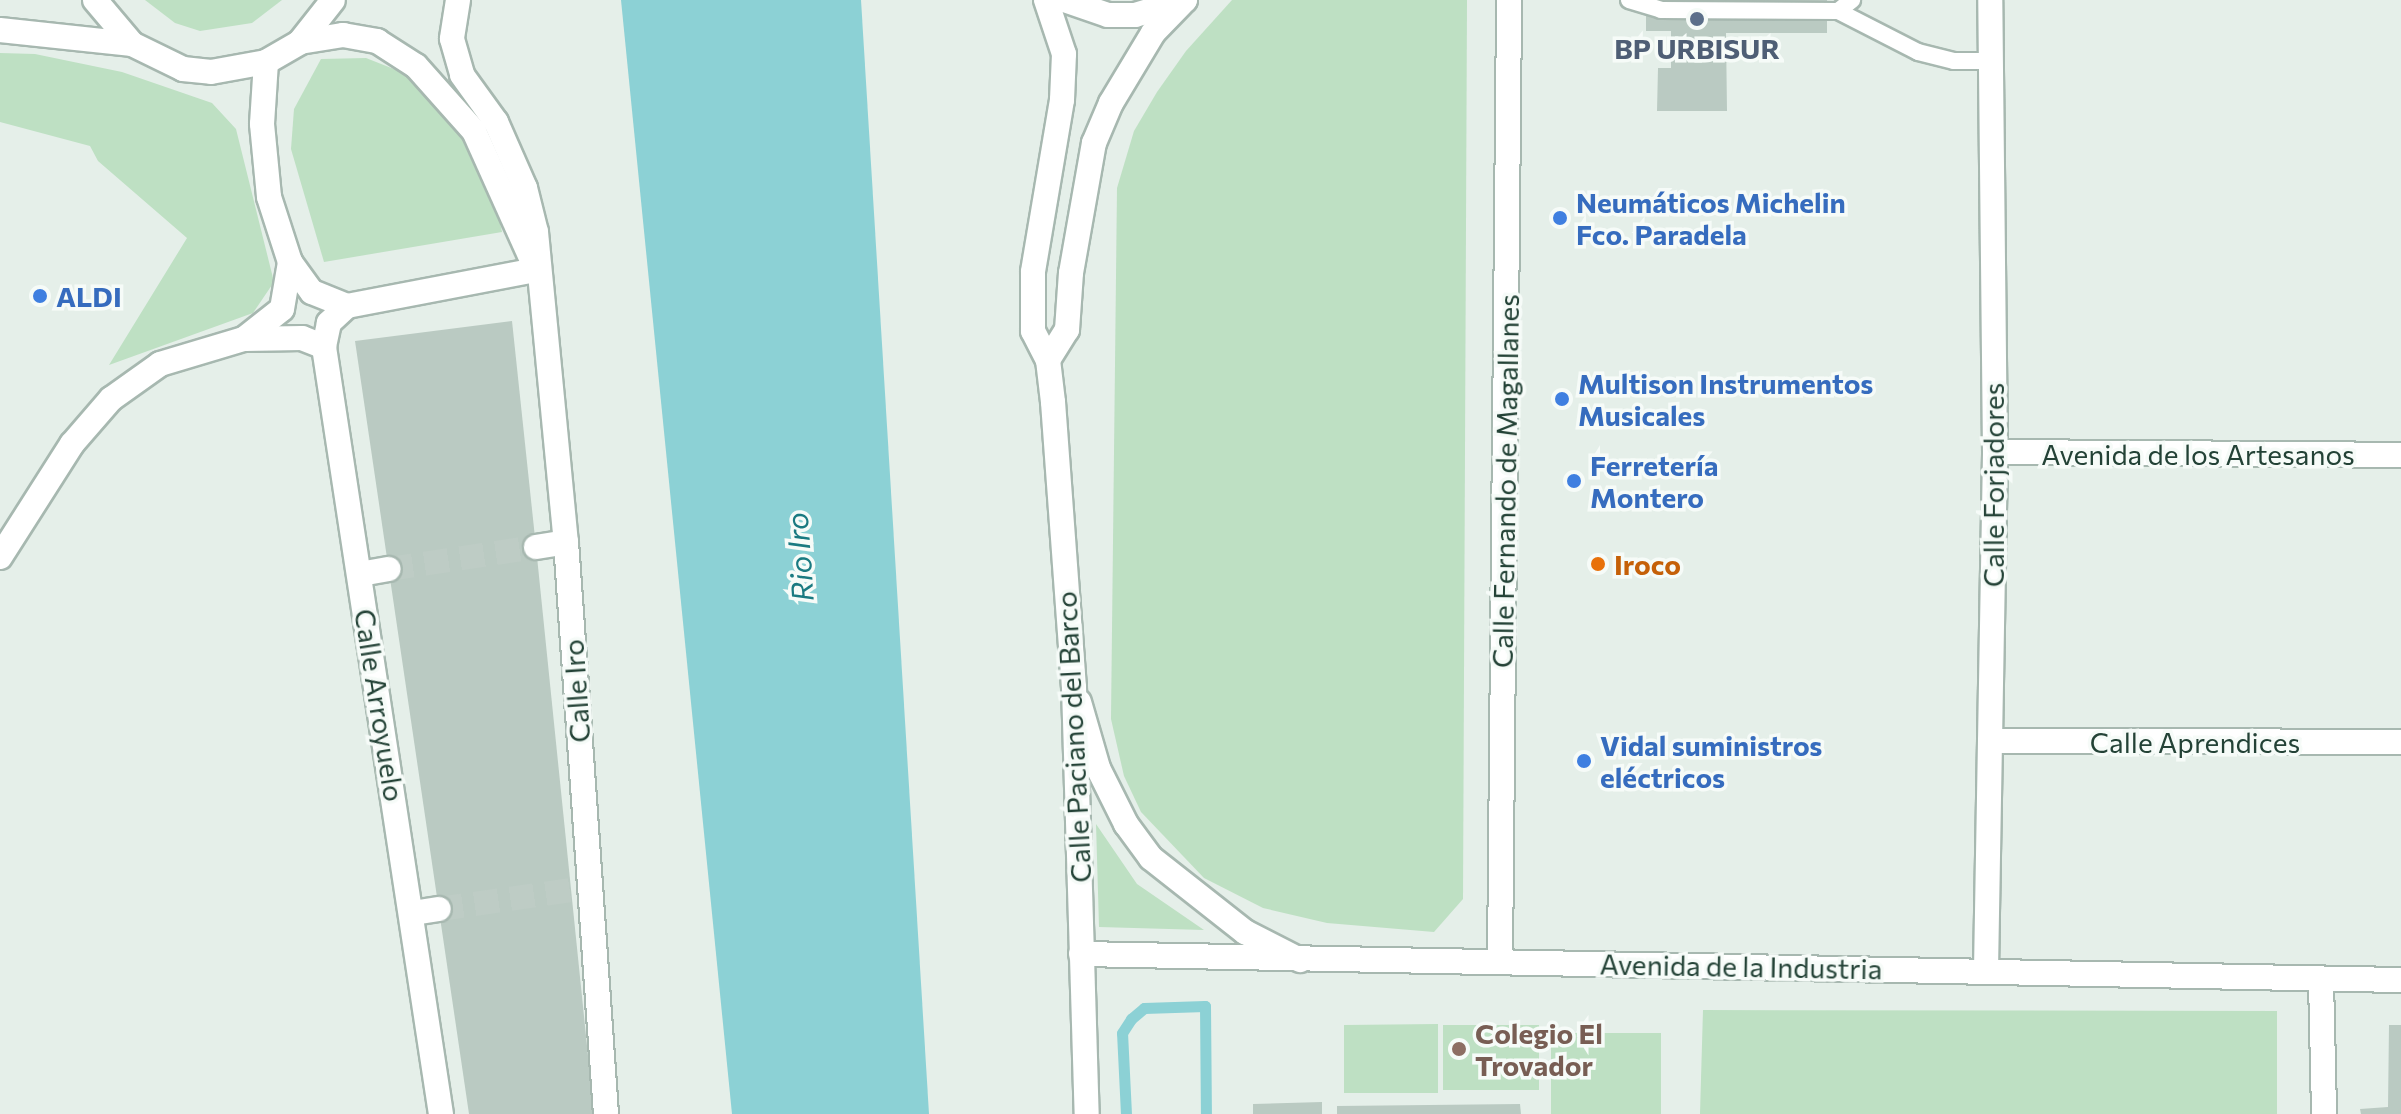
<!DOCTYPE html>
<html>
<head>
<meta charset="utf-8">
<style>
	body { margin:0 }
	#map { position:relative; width:2401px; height:1114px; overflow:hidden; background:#e5efe9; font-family:Commissioner,sans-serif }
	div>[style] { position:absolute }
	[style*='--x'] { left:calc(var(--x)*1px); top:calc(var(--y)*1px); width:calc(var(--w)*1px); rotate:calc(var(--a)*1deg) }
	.green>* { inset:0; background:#bee0c3 }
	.water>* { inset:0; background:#8cd1d5 }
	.stream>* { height:11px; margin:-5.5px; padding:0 5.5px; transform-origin:5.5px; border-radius:5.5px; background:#8cd1d5 }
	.building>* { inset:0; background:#bacac2 }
	.pedestrian-tunnel>* { height:24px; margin-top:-12px; transform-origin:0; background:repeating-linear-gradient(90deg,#beccc5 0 24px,transparent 0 36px) }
	.roads { filter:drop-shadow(2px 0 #a7b8b0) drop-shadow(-2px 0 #a7b8b0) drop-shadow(0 2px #a7b8b0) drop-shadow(0 -2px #a7b8b0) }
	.service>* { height:16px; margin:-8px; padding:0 8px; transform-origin:8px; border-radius:8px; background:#fff }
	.pedestrian>* { height:24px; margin:-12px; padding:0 12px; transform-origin:12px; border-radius:12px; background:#fff }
	.minor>* { height:24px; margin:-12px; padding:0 12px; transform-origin:12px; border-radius:12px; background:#fff }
	.tertiary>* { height:24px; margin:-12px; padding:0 12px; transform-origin:12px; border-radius:12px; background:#fff }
	.secondary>* { height:24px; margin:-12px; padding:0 12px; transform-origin:12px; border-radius:12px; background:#fff }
	.dots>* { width:22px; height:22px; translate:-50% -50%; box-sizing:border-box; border:4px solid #f6fbf8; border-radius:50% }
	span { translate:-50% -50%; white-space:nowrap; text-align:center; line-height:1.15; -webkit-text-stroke:7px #f6fbf8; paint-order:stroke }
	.service-label { font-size:28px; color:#4e5e75; font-weight:700 }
	.shop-label { font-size:28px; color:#366cbe; font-weight:700 }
	.left { translate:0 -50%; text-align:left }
	.street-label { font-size:28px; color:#234236 }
	.food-label { font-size:28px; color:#c56008; font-weight:700 }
	.education-label { font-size:28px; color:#785e54; font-weight:700 }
	.water-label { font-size:30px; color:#1a7a81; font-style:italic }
</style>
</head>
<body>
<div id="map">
	<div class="green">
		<i style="clip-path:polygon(145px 0,282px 0,252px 23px,200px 31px,175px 23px)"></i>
		<i style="clip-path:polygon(1232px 0,1467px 0,1463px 899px,1434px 932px,1327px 923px,1263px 908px,1204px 878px,1141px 812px,1124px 776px,1111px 719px,1117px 188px,1134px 131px,1157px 92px,1186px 51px)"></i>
		<i style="clip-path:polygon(0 53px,35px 54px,122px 72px,212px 103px,236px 129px,274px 282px,253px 313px,109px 365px,187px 238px,98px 161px,90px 146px,0 122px)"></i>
		<i style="clip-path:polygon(366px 58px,409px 75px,468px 142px,495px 199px,502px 232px,324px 262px,291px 149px,294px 109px,321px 59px)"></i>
		<i style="clip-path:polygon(1096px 824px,1137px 884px,1204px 930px,1099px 927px)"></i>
		<i style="clip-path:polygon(1703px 1010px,2277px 1011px,2277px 1114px,1700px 1114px)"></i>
		<i style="clip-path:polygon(1438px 1024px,1438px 1093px,1344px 1093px,1344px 1025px)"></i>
		<i style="clip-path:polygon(1443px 1025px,1539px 1025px,1539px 1090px,1443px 1090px)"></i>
		<i style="clip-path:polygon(1551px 1033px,1661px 1033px,1661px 1114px,1551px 1114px)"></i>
	</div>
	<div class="water">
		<i style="clip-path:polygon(621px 0,861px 0,929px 1114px,732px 1114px)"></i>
	</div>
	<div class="stream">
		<i style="--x:1126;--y:1114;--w:81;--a:-92.8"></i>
		<i style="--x:1122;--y:1033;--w:17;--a:-57"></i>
		<i style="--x:1131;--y:1019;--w:17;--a:-40"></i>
		<i style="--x:1144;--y:1008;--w:61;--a:-1.9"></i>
		<i style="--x:1205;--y:1006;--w:108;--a:89.5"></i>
	</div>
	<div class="building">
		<i style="clip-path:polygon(1646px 0,1827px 0,1827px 33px,1726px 33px,1727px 111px,1657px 111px,1658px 68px,1671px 68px,1671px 31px,1646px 31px)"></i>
		<i style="clip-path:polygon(512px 321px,536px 547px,594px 1114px,469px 1114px,355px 341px)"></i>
		<i style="clip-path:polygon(2389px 1025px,2401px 1025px,2401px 1114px,2361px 1114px,2360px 1109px,2388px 1107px)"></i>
		<i style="clip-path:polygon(1322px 1102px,1322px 1114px,1253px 1114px,1253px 1104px)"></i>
		<i style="clip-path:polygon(1520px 1104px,1521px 1114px,1337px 1114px,1337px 1106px)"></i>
	</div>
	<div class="pedestrian-tunnel">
		<i style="--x:389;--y:569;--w:149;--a:-8.5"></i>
		<i style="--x:439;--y:909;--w:133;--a:-8.2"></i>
	</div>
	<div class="roads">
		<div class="service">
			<i style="--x:1629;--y:0;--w:34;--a:17"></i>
			<i style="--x:1661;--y:10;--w:177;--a:0.3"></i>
			<i style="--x:1838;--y:11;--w:18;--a:-38"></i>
			<i style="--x:1838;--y:11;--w:90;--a:27.1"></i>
			<i style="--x:1918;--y:52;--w:37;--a:14"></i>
			<i style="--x:1954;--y:61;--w:37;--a:0"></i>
		</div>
		<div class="pedestrian">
			<i style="--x:536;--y:547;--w:30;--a:-9"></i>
			<i style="--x:360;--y:574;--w:29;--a:-10"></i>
			<i style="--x:413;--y:913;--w:26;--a:-9"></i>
			<i style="--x:1500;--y:962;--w:962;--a:-89.46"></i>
		</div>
		<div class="minor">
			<i style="--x:347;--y:306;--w:25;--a:137"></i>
			<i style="--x:329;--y:323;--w:25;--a:102"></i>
			<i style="--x:324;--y:347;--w:776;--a:81.33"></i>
			<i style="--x:244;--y:339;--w:48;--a:-38.3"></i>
			<i style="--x:282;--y:309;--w:48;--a:-80.3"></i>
			<i style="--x:0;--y:557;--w:134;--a:-57.5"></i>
			<i style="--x:72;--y:444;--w:60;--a:-49.1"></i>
			<i style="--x:111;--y:399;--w:60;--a:-35.5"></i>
			<i style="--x:160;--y:364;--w:88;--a:-16.6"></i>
			<i style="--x:244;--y:339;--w:58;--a:-1"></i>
			<i style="--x:302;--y:338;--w:24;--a:22"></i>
			<i style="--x:1079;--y:702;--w:69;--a:73.9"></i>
			<i style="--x:1098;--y:768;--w:63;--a:63.4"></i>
			<i style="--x:1126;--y:824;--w:42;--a:53.7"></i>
			<i style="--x:1151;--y:858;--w:120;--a:38.2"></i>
			<i style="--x:1245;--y:932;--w:62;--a:27"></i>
			<i style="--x:1990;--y:741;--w:411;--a:0.1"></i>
			<i style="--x:1986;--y:970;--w:518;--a:-89"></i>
			<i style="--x:1995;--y:452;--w:452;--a:-90.6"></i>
			<i style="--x:2321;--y:980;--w:134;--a:88.7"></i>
		</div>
		<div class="tertiary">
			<i style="--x:458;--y:0;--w:39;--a:99"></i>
			<i style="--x:452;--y:39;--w:37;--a:74"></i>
			<i style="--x:462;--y:75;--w:58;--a:54.1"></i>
			<i style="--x:496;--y:122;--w:72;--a:66.3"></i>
			<i style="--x:525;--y:188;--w:45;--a:76"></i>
			<i style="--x:536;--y:232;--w:311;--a:84.5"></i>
			<i style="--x:566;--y:542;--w:573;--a:86"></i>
			<i style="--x:1046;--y:0;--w:57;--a:71.6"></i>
			<i style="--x:1064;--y:54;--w:46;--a:92.5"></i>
			<i style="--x:1062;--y:100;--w:174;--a:99.6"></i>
			<i style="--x:1033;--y:272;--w:59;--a:90"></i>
			<i style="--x:1033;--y:331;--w:33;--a:63"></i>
			<i style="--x:1048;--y:360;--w:42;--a:83.2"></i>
			<i style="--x:1053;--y:402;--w:286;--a:85.8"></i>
			<i style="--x:1074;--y:687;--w:427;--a:88.3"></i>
			<i style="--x:300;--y:42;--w:44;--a:-9.2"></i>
			<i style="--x:343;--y:35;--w:35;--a:10"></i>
			<i style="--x:377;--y:41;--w:46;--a:32.7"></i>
			<i style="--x:416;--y:66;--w:87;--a:48.3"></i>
			<i style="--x:474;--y:131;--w:141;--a:65.8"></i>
			<i style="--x:266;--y:62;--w:62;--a:93.7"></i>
			<i style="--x:262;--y:124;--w:73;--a:84.5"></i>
			<i style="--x:269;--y:197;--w:68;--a:72.1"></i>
			<i style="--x:290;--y:262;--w:37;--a:54"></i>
			<i style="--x:312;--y:292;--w:38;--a:22"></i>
			<i style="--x:347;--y:306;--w:192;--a:-10.8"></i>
			<i style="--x:1048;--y:360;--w:36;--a:-58"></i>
			<i style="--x:1067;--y:330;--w:57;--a:-86"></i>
			<i style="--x:1071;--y:273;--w:132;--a:-80"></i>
			<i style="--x:1094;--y:143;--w:43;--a:-67"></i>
			<i style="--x:1111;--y:103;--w:82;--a:-59"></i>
			<i style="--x:1153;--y:33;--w:46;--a:-45.9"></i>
			<i style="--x:1995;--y:452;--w:406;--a:0.4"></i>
			<i style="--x:1081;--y:954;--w:1320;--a:1.13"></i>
		</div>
		<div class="secondary">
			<i style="--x:95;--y:0;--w:57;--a:49.9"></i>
			<i style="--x:132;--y:44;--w:57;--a:26.1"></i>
			<i style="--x:183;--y:69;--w:28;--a:6"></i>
			<i style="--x:211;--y:72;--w:56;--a:-10.3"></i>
			<i style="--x:266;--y:62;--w:39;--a:-30"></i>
			<i style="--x:300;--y:42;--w:53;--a:-51.8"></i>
			<i style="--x:1064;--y:0;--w:46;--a:18.8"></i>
			<i style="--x:1108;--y:15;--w:27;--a:0"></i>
			<i style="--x:1135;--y:15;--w:52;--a:-16.7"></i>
			<i style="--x:0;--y:30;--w:133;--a:6.1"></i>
		</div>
	</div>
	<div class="dots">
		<i style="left:1697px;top:19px;background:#5c6f8a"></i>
		<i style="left:1560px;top:218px;background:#3f7fe0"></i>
		<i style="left:40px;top:296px;background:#3f7fe0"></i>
		<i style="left:1562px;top:399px;background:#3f7fe0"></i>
		<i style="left:1574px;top:481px;background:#3f7fe0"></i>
		<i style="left:1598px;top:564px;background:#e8710a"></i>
		<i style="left:1584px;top:761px;background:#3f7fe0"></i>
		<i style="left:1459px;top:1049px;background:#8d6e63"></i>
	</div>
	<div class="service-label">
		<span style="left:1697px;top:48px">BP URBISUR</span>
	</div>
	<div class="shop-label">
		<span class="left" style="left:1576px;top:218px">Neumáticos Michelin<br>Fco. Paradela</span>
		<span class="left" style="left:56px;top:296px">ALDI</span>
		<span class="left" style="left:1578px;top:399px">Multison Instrumentos<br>Musicales</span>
		<span class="left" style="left:1590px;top:481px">Ferretería<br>Montero</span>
		<span class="left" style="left:1600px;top:761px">Vidal suministros<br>eléctricos</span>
	</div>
	<div class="street-label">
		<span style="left:2198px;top:454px">Avenida de los Artesanos</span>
		<span style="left:1505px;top:481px;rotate:-89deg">Calle Fernando de Magallanes</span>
		<span style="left:1993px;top:485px;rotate:-90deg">Calle Forjadores</span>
		<span style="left:576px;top:691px;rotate:-94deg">Calle Iro</span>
		<span style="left:380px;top:705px;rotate:81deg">Calle Arroyuelo</span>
		<span style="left:1073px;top:737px;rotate:-93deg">Calle Paciano del Barco</span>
		<span style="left:2195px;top:742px">Calle Aprendices</span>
		<span style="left:1741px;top:966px;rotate:1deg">Avenida de la Industria</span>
	</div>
	<div class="food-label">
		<span class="left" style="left:1614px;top:564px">Iroco</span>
	</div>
	<div class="education-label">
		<span class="left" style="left:1475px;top:1049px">Colegio El<br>Trovador</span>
	</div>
	<div class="water-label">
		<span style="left:799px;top:557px;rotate:-94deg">Rio Iro</span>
	</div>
</div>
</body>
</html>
